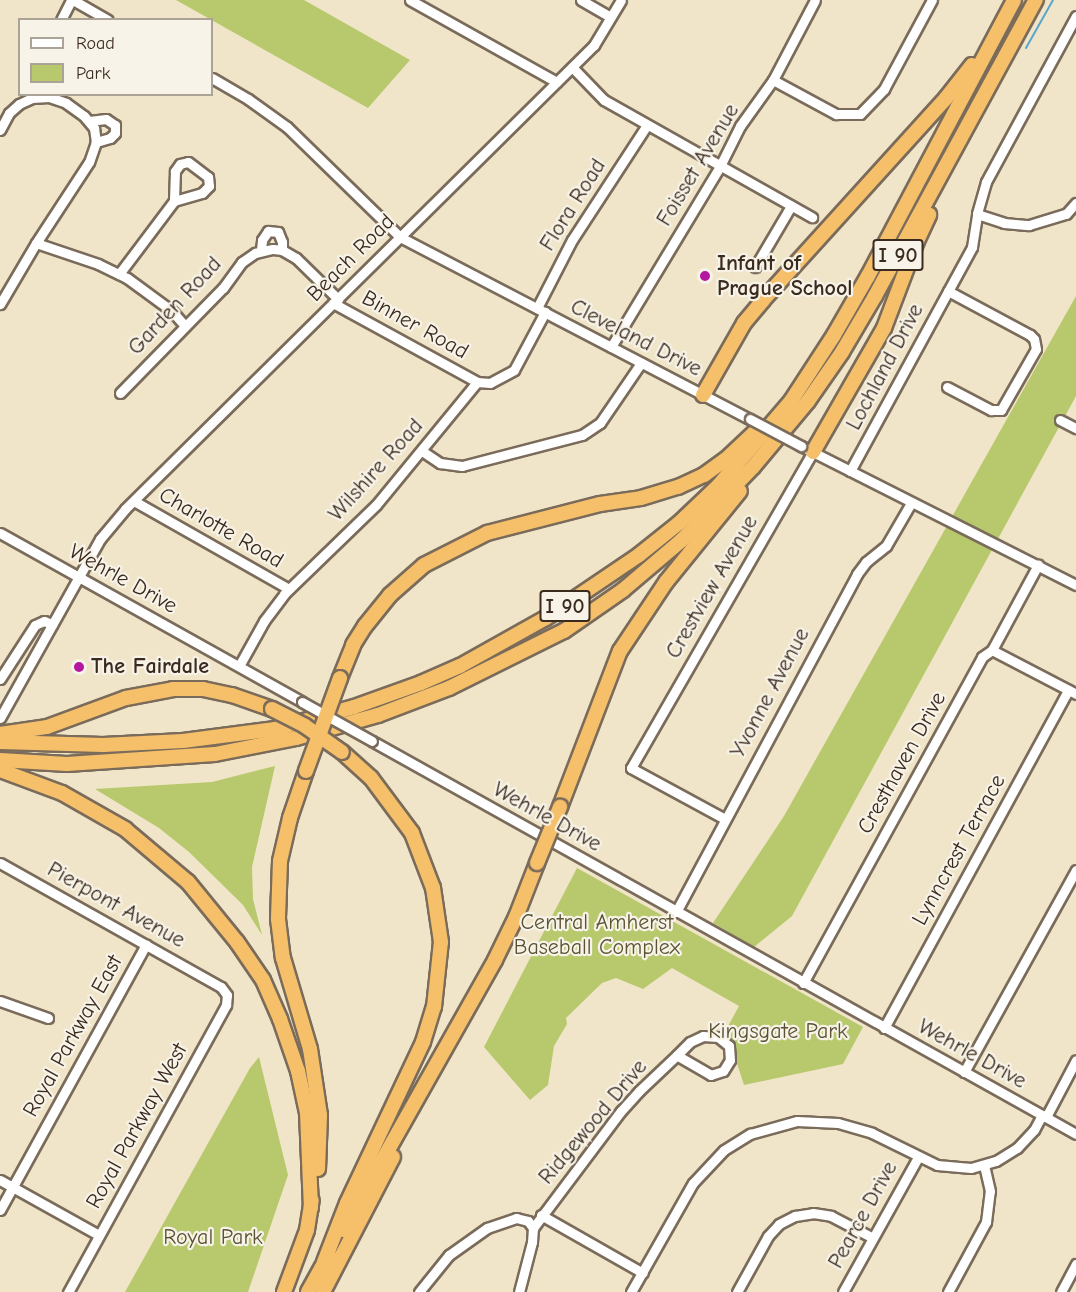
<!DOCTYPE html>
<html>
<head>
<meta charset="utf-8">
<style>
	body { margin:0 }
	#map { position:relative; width:1076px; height:1292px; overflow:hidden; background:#f0e5c9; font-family:"Comic Neue",sans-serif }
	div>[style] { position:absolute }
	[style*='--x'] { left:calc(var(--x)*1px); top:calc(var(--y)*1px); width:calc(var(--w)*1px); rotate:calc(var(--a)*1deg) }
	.green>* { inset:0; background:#b7c96c }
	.stream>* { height:2px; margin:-1px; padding:0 1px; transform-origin:1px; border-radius:1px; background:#55a7d0 }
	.roads { filter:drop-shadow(2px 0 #7a6b5a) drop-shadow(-2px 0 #7a6b5a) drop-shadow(0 2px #7a6b5a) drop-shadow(0 -2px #7a6b5a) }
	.minor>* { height:9px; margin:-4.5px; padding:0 4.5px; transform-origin:4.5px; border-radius:4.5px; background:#fff }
	.highway>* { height:14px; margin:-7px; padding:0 7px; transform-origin:7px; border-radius:7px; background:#f6c06b }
	.bridges { filter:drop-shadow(2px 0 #7a6b5a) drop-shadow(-2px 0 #7a6b5a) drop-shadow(0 2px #7a6b5a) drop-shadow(0 -2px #7a6b5a) }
	.minor-bridge>* { height:9px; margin:-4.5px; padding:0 4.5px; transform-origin:4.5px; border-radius:4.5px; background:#fff }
	.highway-bridge>* { height:14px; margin:-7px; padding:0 7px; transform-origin:7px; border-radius:7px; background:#f6c06b }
	.dots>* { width:16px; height:16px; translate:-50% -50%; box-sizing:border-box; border:3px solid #f7f3e8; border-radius:50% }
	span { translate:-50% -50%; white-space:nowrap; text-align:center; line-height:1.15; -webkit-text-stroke:4.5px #f7f3e8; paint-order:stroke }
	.shield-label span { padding:2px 4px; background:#f7f3e8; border:2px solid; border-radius:4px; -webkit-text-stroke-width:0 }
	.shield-label { font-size:21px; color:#3b2a1e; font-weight:700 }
	.street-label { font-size:22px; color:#3b2a1e }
	.poi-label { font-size:22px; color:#3b2a1e; font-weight:700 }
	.left { translate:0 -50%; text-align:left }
	.park-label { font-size:22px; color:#5a5232 }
	.legend { position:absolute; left:18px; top:18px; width:195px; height:78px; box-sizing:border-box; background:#f7f3e8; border:2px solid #aca397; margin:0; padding:8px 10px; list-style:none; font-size:18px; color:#3b2a1e }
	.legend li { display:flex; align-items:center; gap:12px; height:30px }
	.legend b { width:30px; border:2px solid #aca397 }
</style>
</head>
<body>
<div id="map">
	<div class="green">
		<i style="clip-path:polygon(176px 0,304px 0,410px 60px,368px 108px)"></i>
		<i style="clip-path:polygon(1076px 296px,1076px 396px,792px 916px,754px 947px,713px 923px,784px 816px)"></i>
		<i style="clip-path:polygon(275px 766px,252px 867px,253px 899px,262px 935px,243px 905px,189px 852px,159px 828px,95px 789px,212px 782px)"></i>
		<i style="clip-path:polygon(577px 868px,863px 1027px,843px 1064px,744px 1085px,726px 1030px,739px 1006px,672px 968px,643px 989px,616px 978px,602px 983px,566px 1018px,567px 1024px,554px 1046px,548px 1085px,530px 1100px,484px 1047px)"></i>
		<i style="clip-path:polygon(259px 1057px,288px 1175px,248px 1292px,125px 1292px,250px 1068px)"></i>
	</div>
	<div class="stream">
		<i style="--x:1026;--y:48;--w:55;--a:-60.6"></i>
	</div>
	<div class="roads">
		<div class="minor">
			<i style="--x:73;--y:0;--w:40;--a:29.7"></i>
			<i style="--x:410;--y:0;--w:168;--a:29.2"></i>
			<i style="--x:581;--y:0;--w:34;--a:30"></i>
			<i style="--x:1076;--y:16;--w:189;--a:118.5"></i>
			<i style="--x:986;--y:182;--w:33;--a:106"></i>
			<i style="--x:977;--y:214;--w:28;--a:18"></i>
			<i style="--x:1004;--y:223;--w:25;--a:5"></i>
			<i style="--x:1029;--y:225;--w:39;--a:-17"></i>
			<i style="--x:1066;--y:214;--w:15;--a:-48"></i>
			<i style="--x:61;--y:20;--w:22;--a:-63"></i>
			<i style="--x:572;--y:67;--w:46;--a:45.9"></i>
			<i style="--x:604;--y:100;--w:239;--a:29.4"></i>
			<i style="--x:212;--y:78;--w:42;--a:30.3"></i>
			<i style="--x:248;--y:99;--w:48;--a:35.7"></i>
			<i style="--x:287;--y:127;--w:158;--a:44.2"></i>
			<i style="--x:400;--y:237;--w:394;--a:27.5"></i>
			<i style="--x:773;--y:80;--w:72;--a:28.4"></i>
			<i style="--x:836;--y:114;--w:24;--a:0"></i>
			<i style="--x:860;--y:114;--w:35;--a:-46"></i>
			<i style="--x:884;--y:89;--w:101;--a:-61.7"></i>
			<i style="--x:89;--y:121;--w:17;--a:-7"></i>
			<i style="--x:106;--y:119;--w:11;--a:34"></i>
			<i style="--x:115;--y:125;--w:8;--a:90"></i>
			<i style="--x:115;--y:133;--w:7;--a:135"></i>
			<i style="--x:110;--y:138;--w:15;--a:164"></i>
			<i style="--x:0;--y:130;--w:19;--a:-62"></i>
			<i style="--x:9;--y:113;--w:13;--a:-42"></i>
			<i style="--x:19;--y:104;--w:14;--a:-25"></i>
			<i style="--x:32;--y:98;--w:17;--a:-3"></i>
			<i style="--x:49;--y:97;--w:18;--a:19"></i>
			<i style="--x:66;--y:103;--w:22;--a:36"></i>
			<i style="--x:84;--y:116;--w:16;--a:50"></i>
			<i style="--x:94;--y:128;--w:14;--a:82"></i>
			<i style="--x:96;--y:142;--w:21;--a:109"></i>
			<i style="--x:89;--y:162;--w:97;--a:123.2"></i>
			<i style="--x:36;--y:243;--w:71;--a:120.5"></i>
			<i style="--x:36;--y:243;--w:65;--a:18.7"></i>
			<i style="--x:98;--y:264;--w:32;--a:26"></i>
			<i style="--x:127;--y:278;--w:56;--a:36.3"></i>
			<i style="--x:172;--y:311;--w:20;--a:49"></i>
			<i style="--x:261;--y:250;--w:10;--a:-84"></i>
			<i style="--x:262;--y:240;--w:11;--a:-56"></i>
			<i style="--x:268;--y:231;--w:10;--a:6"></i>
			<i style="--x:278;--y:232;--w:11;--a:68"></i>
			<i style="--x:282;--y:242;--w:8;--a:90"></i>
			<i style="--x:755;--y:267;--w:71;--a:-59.5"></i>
			<i style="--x:119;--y:274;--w:91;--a:-53"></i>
			<i style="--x:174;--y:201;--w:29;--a:-16"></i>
			<i style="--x:202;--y:193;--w:10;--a:-45"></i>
			<i style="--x:209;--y:186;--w:9;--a:-96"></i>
			<i style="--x:208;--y:177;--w:25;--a:-143"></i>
			<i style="--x:188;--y:162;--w:8;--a:166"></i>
			<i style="--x:180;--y:164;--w:9;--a:126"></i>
			<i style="--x:175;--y:171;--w:30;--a:92"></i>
			<i style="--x:333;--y:303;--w:164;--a:28.7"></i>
			<i style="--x:537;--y:308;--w:76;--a:-62.8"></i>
			<i style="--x:572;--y:240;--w:137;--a:-56.9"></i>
			<i style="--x:611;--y:347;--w:211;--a:-58.9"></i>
			<i style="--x:720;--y:166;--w:45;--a:-63.4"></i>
			<i style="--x:740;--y:126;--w:57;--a:-54.3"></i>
			<i style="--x:773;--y:80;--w:90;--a:-62.3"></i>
			<i style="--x:947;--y:387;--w:50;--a:27.6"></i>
			<i style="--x:991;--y:410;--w:10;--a:0"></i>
			<i style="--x:1001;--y:410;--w:70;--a:-60.2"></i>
			<i style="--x:1036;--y:349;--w:10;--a:-101"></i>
			<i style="--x:1034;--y:339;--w:6;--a:-135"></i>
			<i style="--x:1030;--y:335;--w:93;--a:-151.8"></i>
			<i style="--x:120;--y:393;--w:147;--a:-45.6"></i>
			<i style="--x:223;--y:288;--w:32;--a:-54"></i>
			<i style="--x:242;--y:262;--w:16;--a:-35"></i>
			<i style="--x:255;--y:253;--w:18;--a:-13"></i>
			<i style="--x:273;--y:249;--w:9;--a:6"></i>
			<i style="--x:282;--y:250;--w:16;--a:30"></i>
			<i style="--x:296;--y:258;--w:59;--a:44.3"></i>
			<i style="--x:1060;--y:420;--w:18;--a:27"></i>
			<i style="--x:801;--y:446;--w:308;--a:26.8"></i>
			<i style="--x:422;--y:451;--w:22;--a:34"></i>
			<i style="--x:440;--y:463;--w:22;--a:8"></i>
			<i style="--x:462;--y:466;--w:124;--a:-14.5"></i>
			<i style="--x:582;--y:435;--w:22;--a:-34"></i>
			<i style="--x:600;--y:423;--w:73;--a:-55.7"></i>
			<i style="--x:850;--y:471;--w:255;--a:-61.4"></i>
			<i style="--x:972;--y:247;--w:33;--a:-81"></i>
			<i style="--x:134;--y:501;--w:178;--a:29.6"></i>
			<i style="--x:0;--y:533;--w:346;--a:29.2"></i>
			<i style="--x:992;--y:650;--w:95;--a:27.6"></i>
			<i style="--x:239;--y:666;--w:51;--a:-60.9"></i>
			<i style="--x:264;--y:621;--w:34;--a:-53"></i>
			<i style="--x:284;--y:594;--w:128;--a:-44.1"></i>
			<i style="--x:376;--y:505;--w:159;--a:-50.6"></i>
			<i style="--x:477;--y:382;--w:13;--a:4"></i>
			<i style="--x:490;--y:383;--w:27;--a:-28"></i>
			<i style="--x:514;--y:370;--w:66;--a:-61.9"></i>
			<i style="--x:0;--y:679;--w:64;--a:-57.1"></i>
			<i style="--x:35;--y:625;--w:10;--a:-24"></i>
			<i style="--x:44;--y:621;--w:9;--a:21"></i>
			<i style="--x:0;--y:718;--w:205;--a:-60.8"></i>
			<i style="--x:100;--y:539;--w:39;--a:-50"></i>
			<i style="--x:125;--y:509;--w:660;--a:-44.69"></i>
			<i style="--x:594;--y:45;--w:52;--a:-59"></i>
			<i style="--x:372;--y:741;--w:806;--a:29.17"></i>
			<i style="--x:725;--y:819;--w:107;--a:-151.5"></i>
			<i style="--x:631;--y:768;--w:365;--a:-60.1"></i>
			<i style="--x:0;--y:863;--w:253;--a:29.3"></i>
			<i style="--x:221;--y:987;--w:10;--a:53"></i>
			<i style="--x:227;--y:995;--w:10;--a:96"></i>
			<i style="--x:226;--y:1005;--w:328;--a:118.8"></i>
			<i style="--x:676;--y:912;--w:383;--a:-61.8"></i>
			<i style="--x:857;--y:574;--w:15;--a:-53"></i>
			<i style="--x:866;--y:562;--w:26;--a:-39"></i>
			<i style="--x:886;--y:546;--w:50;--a:-59.8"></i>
			<i style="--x:803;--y:983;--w:372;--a:-61.2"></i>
			<i style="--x:982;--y:657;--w:12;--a:-35"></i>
			<i style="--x:992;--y:650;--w:97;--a:-61.6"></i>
			<i style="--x:0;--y:1001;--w:51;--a:19.5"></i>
			<i style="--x:884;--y:1028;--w:385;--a:-61.4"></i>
			<i style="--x:964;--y:1072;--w:231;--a:-61"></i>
			<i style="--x:1046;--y:1117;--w:64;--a:-62.2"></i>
			<i style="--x:0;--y:1180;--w:113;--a:29.1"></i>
			<i style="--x:0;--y:1210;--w:303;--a:-61.2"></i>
			<i style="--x:541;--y:1215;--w:117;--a:29.6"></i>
			<i style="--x:533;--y:1228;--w:146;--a:-53.1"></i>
			<i style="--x:621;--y:1111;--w:27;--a:-48"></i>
			<i style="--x:639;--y:1091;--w:52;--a:-43.5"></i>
			<i style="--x:677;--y:1055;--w:18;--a:-45"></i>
			<i style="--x:690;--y:1042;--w:14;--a:-25"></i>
			<i style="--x:703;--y:1036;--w:15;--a:4"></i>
			<i style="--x:718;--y:1037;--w:14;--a:39"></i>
			<i style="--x:729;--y:1046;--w:14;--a:86"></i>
			<i style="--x:730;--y:1060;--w:13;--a:122"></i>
			<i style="--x:723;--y:1071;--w:13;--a:162"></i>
			<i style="--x:711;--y:1075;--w:39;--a:-150"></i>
			<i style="--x:419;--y:1292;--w:48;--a:-51"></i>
			<i style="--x:449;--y:1255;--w:47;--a:-35.4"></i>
			<i style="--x:487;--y:1228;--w:31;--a:-19"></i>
			<i style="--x:516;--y:1218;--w:12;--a:14"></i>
			<i style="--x:528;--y:1221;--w:9;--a:54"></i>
			<i style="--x:519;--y:1292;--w:52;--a:-75.4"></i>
			<i style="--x:532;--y:1242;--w:14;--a:-86"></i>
			<i style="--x:631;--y:1292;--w:125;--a:-60.4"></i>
			<i style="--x:693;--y:1183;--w:45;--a:-46.8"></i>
			<i style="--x:724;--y:1150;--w:31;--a:-32"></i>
			<i style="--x:750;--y:1134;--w:49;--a:-15.5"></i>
			<i style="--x:797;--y:1121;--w:41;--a:2.8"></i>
			<i style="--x:838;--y:1123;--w:35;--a:16"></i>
			<i style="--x:872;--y:1133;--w:72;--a:26.2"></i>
			<i style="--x:937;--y:1165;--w:34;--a:5"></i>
			<i style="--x:971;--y:1168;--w:26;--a:-16"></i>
			<i style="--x:996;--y:1161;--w:25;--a:-32"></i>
			<i style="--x:1017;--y:1148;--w:25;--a:-47"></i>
			<i style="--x:1034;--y:1130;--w:17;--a:-62"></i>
			<i style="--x:737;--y:1292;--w:64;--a:-61"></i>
			<i style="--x:768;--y:1236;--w:16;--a:-47"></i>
			<i style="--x:779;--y:1224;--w:18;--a:-27"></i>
			<i style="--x:795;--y:1216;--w:18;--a:-9"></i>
			<i style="--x:813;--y:1213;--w:18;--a:9"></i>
			<i style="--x:831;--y:1216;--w:47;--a:27.6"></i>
			<i style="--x:843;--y:1292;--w:154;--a:-60.9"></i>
			<i style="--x:948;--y:1292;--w:80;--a:-61.5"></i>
			<i style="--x:986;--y:1222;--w:31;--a:-83"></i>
			<i style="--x:990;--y:1191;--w:26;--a:-103"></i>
			<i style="--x:1061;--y:1292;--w:32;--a:-62"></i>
		</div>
		<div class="highway">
			<i style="--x:703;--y:395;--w:83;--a:-60.3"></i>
			<i style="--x:744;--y:323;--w:30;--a:-50"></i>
			<i style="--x:763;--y:300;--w:273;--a:-47.8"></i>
			<i style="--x:946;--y:98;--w:42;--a:-51.8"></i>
			<i style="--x:813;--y:452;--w:143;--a:-60.2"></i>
			<i style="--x:884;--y:328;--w:93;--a:-69.2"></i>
			<i style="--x:917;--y:241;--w:29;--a:-65"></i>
			<i style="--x:340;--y:678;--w:35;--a:-68"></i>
			<i style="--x:353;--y:645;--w:22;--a:-58"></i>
			<i style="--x:365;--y:626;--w:40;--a:-51"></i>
			<i style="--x:390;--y:595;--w:45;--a:-41.4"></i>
			<i style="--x:424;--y:565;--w:71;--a:-26.9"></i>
			<i style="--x:487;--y:533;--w:117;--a:-14.4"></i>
			<i style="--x:600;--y:504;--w:41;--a:-8.3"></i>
			<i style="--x:641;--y:498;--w:39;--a:-17"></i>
			<i style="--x:678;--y:487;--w:29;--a:-25"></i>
			<i style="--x:704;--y:475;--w:26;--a:-36"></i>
			<i style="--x:725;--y:460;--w:40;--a:-43"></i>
			<i style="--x:0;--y:734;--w:48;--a:-8.5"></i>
			<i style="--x:47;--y:727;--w:84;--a:-20.2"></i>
			<i style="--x:126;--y:698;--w:48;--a:-10.8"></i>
			<i style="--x:173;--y:689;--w:30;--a:0"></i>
			<i style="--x:203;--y:689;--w:30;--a:12"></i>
			<i style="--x:232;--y:695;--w:42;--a:19.3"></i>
			<i style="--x:0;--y:742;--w:103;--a:1.7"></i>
			<i style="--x:103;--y:745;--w:80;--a:-2.9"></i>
			<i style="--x:183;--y:741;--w:93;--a:-7.4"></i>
			<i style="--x:275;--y:729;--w:82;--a:-15.6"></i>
			<i style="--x:354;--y:707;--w:71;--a:-19.7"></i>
			<i style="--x:421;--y:683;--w:43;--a:-23.6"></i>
			<i style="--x:460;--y:666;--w:98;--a:-29.2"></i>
			<i style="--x:546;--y:618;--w:112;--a:-34.1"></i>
			<i style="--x:639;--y:555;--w:51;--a:-38.7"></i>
			<i style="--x:679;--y:523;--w:54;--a:-43.5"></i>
			<i style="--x:718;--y:486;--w:112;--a:-49.3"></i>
			<i style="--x:791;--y:401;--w:79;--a:-56.9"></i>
			<i style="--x:834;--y:335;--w:68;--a:-60"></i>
			<i style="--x:868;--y:276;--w:312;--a:-62.1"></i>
			<i style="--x:0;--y:760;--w:67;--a:3.4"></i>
			<i style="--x:67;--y:764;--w:148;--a:-3.9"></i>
			<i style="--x:215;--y:754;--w:83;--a:-11.2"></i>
			<i style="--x:296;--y:738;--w:85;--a:-15.7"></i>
			<i style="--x:378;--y:715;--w:76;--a:-20.8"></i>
			<i style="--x:449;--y:688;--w:128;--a:-26.4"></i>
			<i style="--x:564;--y:631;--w:72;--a:-34.8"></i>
			<i style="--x:623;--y:590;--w:77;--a:-40.3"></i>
			<i style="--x:682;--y:540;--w:102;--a:-45.8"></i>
			<i style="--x:753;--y:467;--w:86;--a:-50.2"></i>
			<i style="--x:808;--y:401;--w:60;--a:-55.2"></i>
			<i style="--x:842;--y:352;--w:65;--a:-59.5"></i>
			<i style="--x:875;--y:296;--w:337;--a:-61.5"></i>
			<i style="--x:0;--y:770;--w:66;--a:20.4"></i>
			<i style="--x:62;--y:793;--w:73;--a:29.7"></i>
			<i style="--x:125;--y:829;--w:82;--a:40.1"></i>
			<i style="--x:188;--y:882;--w:77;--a:50.8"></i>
			<i style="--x:237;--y:942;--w:46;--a:55.6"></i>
			<i style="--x:263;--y:980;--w:43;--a:66.4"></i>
			<i style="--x:280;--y:1019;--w:55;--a:70.9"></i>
			<i style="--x:298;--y:1071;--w:43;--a:77.9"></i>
			<i style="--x:307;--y:1113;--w:95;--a:87.6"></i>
			<i style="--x:306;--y:771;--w:50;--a:108.8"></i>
			<i style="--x:290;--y:818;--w:44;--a:103.1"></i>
			<i style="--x:280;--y:861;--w:58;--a:92"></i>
			<i style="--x:278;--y:919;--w:39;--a:83"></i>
			<i style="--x:283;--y:958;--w:95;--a:73.5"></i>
			<i style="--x:310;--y:1049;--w:67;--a:81.4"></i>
			<i style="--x:320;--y:1115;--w:54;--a:92.1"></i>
			<i style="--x:560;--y:807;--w:167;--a:-69"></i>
			<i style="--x:620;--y:651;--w:83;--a:-56.3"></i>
			<i style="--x:666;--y:582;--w:117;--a:-50.9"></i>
			<i style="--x:343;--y:1230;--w:310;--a:-60.6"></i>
			<i style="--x:495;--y:960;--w:48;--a:-64"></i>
			<i style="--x:516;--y:917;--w:58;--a:-68.7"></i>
			<i style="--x:324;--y:1262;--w:63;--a:-68.7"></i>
			<i style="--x:347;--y:1203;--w:178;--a:-64.7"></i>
			<i style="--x:423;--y:1042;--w:37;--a:-73"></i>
			<i style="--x:434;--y:1007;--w:65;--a:-83.9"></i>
			<i style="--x:441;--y:942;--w:55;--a:-98.4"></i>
			<i style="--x:433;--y:888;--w:59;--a:-110.9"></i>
			<i style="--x:412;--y:833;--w:69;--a:-126.7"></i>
			<i style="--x:371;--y:778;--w:39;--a:-138"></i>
			<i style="--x:284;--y:1292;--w:66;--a:-69.6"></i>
			<i style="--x:307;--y:1230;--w:30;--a:-81"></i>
			<i style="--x:308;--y:1292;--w:43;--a:-61.1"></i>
			<i style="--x:323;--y:1292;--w:152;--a:-62.6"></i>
		</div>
	</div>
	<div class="bridges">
		<div class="minor-bridge">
			<i style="--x:750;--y:419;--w:58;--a:27.9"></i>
			<i style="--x:302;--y:702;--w:80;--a:29.1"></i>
		</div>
		<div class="highway-bridge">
			<i style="--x:272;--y:709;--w:37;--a:27"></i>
			<i style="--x:305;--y:726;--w:45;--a:35.1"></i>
			<i style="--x:306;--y:771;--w:99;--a:-69.9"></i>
			<i style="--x:537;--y:863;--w:61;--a:-67.7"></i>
		</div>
	</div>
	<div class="dots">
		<i style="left:705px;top:276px;background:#b5179e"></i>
		<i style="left:79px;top:667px;background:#b5179e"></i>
	</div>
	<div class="shield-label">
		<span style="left:898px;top:255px">I 90</span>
		<span style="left:565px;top:606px">I 90</span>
	</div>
	<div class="street-label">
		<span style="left:698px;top:165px;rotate:-59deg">Foisset Avenue</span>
		<span style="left:573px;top:205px;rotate:-58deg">Flora Road</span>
		<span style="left:351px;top:258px;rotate:-45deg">Beach Road</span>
		<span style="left:175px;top:306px;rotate:-47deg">Garden Road</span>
		<span style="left:415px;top:325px;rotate:29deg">Binner Road</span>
		<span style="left:636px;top:338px;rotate:27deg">Cleveland Drive</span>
		<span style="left:885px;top:367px;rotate:-62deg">Lochland Drive</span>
		<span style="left:376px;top:470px;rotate:-48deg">Wilshire Road</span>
		<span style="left:221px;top:528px;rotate:30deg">Charlotte Road</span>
		<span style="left:123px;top:579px;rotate:29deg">Wehrle Drive</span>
		<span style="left:712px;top:587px;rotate:-60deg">Crestview Avenue</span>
		<span style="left:770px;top:693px;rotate:-62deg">Yvonne Avenue</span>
		<span style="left:902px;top:763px;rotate:-61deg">Cresthaven Drive</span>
		<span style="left:547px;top:817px;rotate:29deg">Wehrle Drive</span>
		<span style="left:959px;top:850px;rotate:-61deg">Lynncrest Terrace</span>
		<span style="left:116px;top:905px;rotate:29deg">Pierpont Avenue</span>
		<span style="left:73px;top:1036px;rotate:-61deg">Royal Parkway East</span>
		<span style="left:972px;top:1054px;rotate:29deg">Wehrle Drive</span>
		<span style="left:593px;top:1122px;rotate:-50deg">Ridgewood Drive</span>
		<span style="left:137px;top:1126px;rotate:-61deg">Royal Parkway West</span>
		<span style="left:863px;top:1215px;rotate:-61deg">Pearce Drive</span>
	</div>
	<div class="poi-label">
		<span class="left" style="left:717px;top:276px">Infant of<br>Prague School</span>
		<span class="left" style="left:91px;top:667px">The Fairdale</span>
	</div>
	<div class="park-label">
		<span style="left:597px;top:935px">Central Amherst<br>Baseball Complex</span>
		<span style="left:778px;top:1032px">Kingsgate Park</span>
		<span style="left:213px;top:1238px">Royal Park</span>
	</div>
	<ul class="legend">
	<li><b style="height:8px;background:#fff"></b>Road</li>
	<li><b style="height:16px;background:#b7c96c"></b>Park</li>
	</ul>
</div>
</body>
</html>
